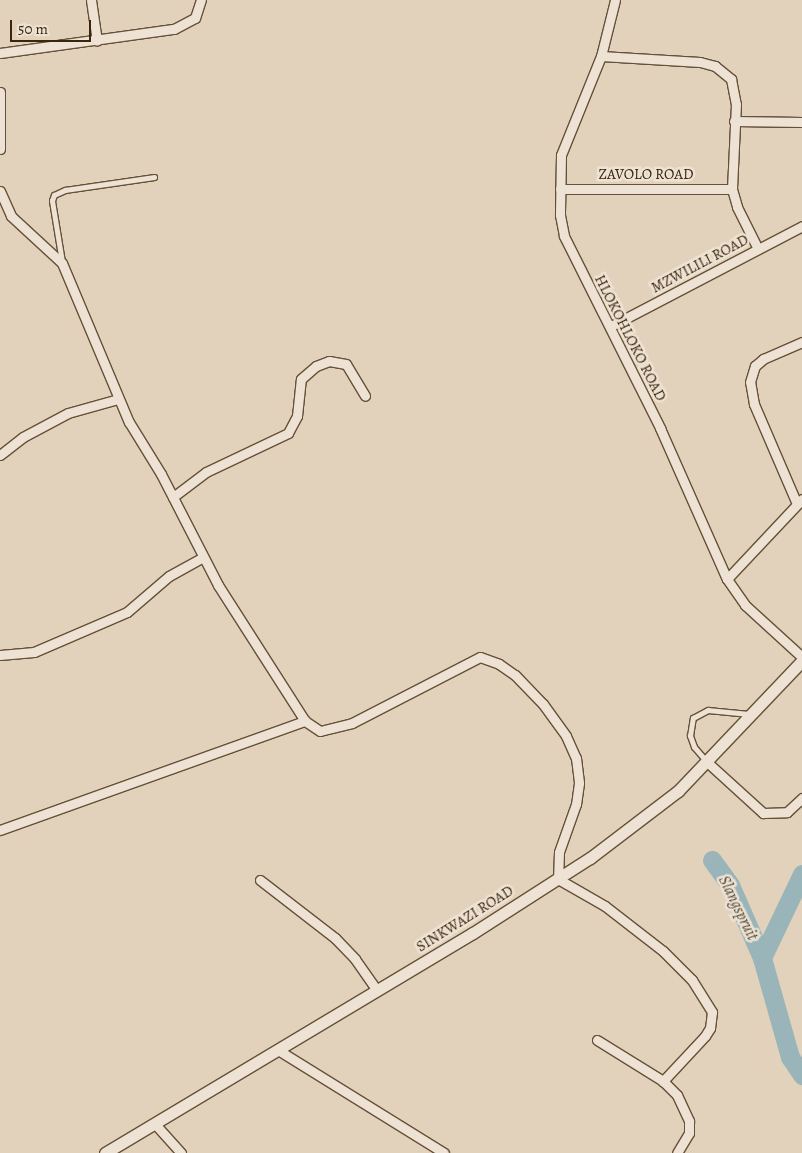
<!DOCTYPE html>
<html>
<head>
<meta charset="utf-8">
<style>
	body { margin:0 }
	#map { position:relative; width:802px; height:1153px; overflow:hidden; background:#e3d2bb; font-family:Alegreya,serif }
	div>[style] { position:absolute }
	[style*='--x'] { left:calc(var(--x)*1px); top:calc(var(--y)*1px); width:calc(var(--w)*1px); rotate:calc(var(--a)*1deg) }
	.river>* { height:19px; margin:-9.5px; padding:0 9.5px; transform-origin:9.5px; border-radius:9.5px; background:#99b5ba }
	.roads { filter:drop-shadow(1px 0 #645137) drop-shadow(-1px 0 #645137) drop-shadow(0 1px #645137) drop-shadow(0 -1px #645137) }
	.service>* { height:4.5px; margin:-2.25px; padding:0 2.25px; transform-origin:2.25px; border-radius:2.25px; background:#ede2d3 }
	.minor>* { height:9px; margin:-4.5px; padding:0 4.5px; transform-origin:4.5px; border-radius:4.5px; background:#ede2d3 }
	.tertiary>* { height:11px; margin:-5.5px; padding:0 5.5px; transform-origin:5.5px; border-radius:5.5px; background:#ede2d3 }
	span { translate:-50% -50%; white-space:nowrap; text-align:center; line-height:1.15; -webkit-text-stroke:5px #ede2d3; paint-order:stroke }
	.street-label { font-size:15px; color:#3a260b }
	.water-label { font-size:16px; color:#524a37; font-style:italic }
	.scale { position:absolute; left:10px; top:20px; width:81px; height:22px; box-sizing:border-box; border:2px solid #3a260b; border-top:0; padding-left:6px; font-size:15px; line-height:18px; white-space:nowrap; color:#3a260b; -webkit-text-stroke:4px #ede2d3; paint-order:stroke }
</style>
</head>
<body>
<div id="map">
	<div class="river">
		<i style="--x:712;--y:860;--w:31;--a:54"></i>
		<i style="--x:730;--y:885;--w:80;--a:66.3"></i>
		<i style="--x:802;--y:874;--w:93;--a:115.5"></i>
		<i style="--x:762;--y:958;--w:103;--a:74.2"></i>
		<i style="--x:790;--y:1057;--w:22;--a:56"></i>
	</div>
	<div class="roads">
		<div class="service">
			<i style="--x:62;--y:262;--w:62;--a:-99.3"></i>
			<i style="--x:52;--y:201;--w:6;--a:-72"></i>
			<i style="--x:54;--y:195;--w:12;--a:-24"></i>
			<i style="--x:65;--y:190;--w:90;--a:-8.3"></i>
			<i style="--x:706;--y:761;--w:18;--a:-131"></i>
			<i style="--x:694;--y:747;--w:12;--a:-110"></i>
			<i style="--x:690;--y:736;--w:18;--a:-81"></i>
			<i style="--x:693;--y:718;--w:17;--a:-28"></i>
			<i style="--x:708;--y:710;--w:41;--a:5.6"></i>
		</div>
		<div class="minor">
			<i style="--x:91;--y:0;--w:41;--a:81.7"></i>
			<i style="--x:615;--y:0;--w:58;--a:104"></i>
			<i style="--x:601;--y:56;--w:107;--a:112"></i>
			<i style="--x:561;--y:155;--w:60;--a:91"></i>
			<i style="--x:560;--y:215;--w:21;--a:79"></i>
			<i style="--x:564;--y:236;--w:215;--a:63.4"></i>
			<i style="--x:660;--y:428;--w:165;--a:66.1"></i>
			<i style="--x:727;--y:579;--w:32;--a:55"></i>
			<i style="--x:745;--y:605;--w:77;--a:42.4"></i>
			<i style="--x:0;--y:53;--w:176;--a:-7.9"></i>
			<i style="--x:174;--y:29;--w:24;--a:-28"></i>
			<i style="--x:195;--y:18;--w:19;--a:-72"></i>
			<i style="--x:601;--y:56;--w:99;--a:3.5"></i>
			<i style="--x:700;--y:62;--w:16;--a:15"></i>
			<i style="--x:715;--y:66;--w:21;--a:39"></i>
			<i style="--x:731;--y:79;--w:25;--a:79"></i>
			<i style="--x:736;--y:104;--w:85;--a:92.7"></i>
			<i style="--x:732;--y:189;--w:19;--a:74"></i>
			<i style="--x:737;--y:207;--w:47;--a:63.4"></i>
			<i style="--x:0;--y:92;--w:57;--a:90"></i>
			<i style="--x:734;--y:121;--w:68;--a:0.8"></i>
			<i style="--x:560;--y:189;--w:172;--a:0"></i>
			<i style="--x:0;--y:191;--w:27;--a:66"></i>
			<i style="--x:11;--y:216;--w:69;--a:42.7"></i>
			<i style="--x:62;--y:263;--w:173;--a:67.2"></i>
			<i style="--x:129;--y:422;--w:61;--a:58.4"></i>
			<i style="--x:161;--y:474;--w:125;--a:62.8"></i>
			<i style="--x:218;--y:585;--w:161;--a:57.4"></i>
			<i style="--x:305;--y:721;--w:18;--a:34"></i>
			<i style="--x:320;--y:731;--w:33;--a:-14"></i>
			<i style="--x:352;--y:723;--w:144;--a:-27.3"></i>
			<i style="--x:480;--y:657;--w:20;--a:20"></i>
			<i style="--x:499;--y:664;--w:19;--a:35"></i>
			<i style="--x:515;--y:675;--w:40;--a:46"></i>
			<i style="--x:543;--y:704;--w:39;--a:54"></i>
			<i style="--x:566;--y:736;--w:24;--a:66"></i>
			<i style="--x:576;--y:758;--w:25;--a:83"></i>
			<i style="--x:579;--y:783;--w:21;--a:98"></i>
			<i style="--x:576;--y:804;--w:51;--a:109.5"></i>
			<i style="--x:559;--y:852;--w:27;--a:92"></i>
			<i style="--x:558;--y:879;--w:54;--a:29.9"></i>
			<i style="--x:605;--y:906;--w:73;--a:37.8"></i>
			<i style="--x:663;--y:951;--w:41;--a:45"></i>
			<i style="--x:692;--y:980;--w:38;--a:58"></i>
			<i style="--x:712;--y:1012;--w:16;--a:97"></i>
			<i style="--x:710;--y:1028;--w:9;--a:122"></i>
			<i style="--x:705;--y:1036;--w:62;--a:133"></i>
			<i style="--x:611;--y:326;--w:216;--a:-27.6"></i>
			<i style="--x:0;--y:455;--w:29;--a:-38"></i>
			<i style="--x:23;--y:437;--w:51;--a:-28.1"></i>
			<i style="--x:68;--y:413;--w:52;--a:-15.6"></i>
			<i style="--x:173;--y:497;--w:41;--a:-37.1"></i>
			<i style="--x:206;--y:472;--w:91;--a:-25.4"></i>
			<i style="--x:288;--y:433;--w:19;--a:-62"></i>
			<i style="--x:297;--y:416;--w:37;--a:-84"></i>
			<i style="--x:301;--y:379;--w:20;--a:-41"></i>
			<i style="--x:316;--y:366;--w:14;--a:-21"></i>
			<i style="--x:329;--y:361;--w:17;--a:10"></i>
			<i style="--x:346;--y:364;--w:37;--a:59"></i>
			<i style="--x:797;--y:504;--w:109;--a:-113.3"></i>
			<i style="--x:754;--y:404;--w:22;--a:-100"></i>
			<i style="--x:750;--y:382;--w:17;--a:-73"></i>
			<i style="--x:755;--y:366;--w:11;--a:-41"></i>
			<i style="--x:763;--y:359;--w:43;--a:-23.6"></i>
			<i style="--x:727;--y:579;--w:110;--a:-46.8"></i>
			<i style="--x:0;--y:655;--w:34;--a:-5"></i>
			<i style="--x:34;--y:652;--w:101;--a:-23.3"></i>
			<i style="--x:127;--y:612;--w:55;--a:-40.6"></i>
			<i style="--x:169;--y:576;--w:39;--a:-29"></i>
			<i style="--x:707;--y:762;--w:76;--a:42.3"></i>
			<i style="--x:763;--y:813;--w:24;--a:-2"></i>
			<i style="--x:787;--y:812;--w:21;--a:-43"></i>
			<i style="--x:0;--y:830;--w:324;--a:-19.7"></i>
			<i style="--x:260;--y:880;--w:95;--a:37.7"></i>
			<i style="--x:335;--y:938;--w:29;--a:46"></i>
			<i style="--x:355;--y:959;--w:38;--a:55"></i>
			<i style="--x:597;--y:1040;--w:78;--a:31.8"></i>
			<i style="--x:663;--y:1081;--w:20;--a:45"></i>
			<i style="--x:677;--y:1095;--w:29;--a:65"></i>
			<i style="--x:689;--y:1121;--w:12;--a:90"></i>
			<i style="--x:689;--y:1133;--w:23;--a:121"></i>
			<i style="--x:278;--y:1050;--w:195;--a:31.8"></i>
			<i style="--x:155;--y:1124;--w:39;--a:48"></i>
		</div>
		<div class="tertiary">
			<i style="--x:105;--y:1153;--w:429;--a:-30.9"></i>
			<i style="--x:473;--y:933;--w:139;--a:-32.7"></i>
			<i style="--x:590;--y:858;--w:111;--a:-37.3"></i>
			<i style="--x:678;--y:791;--w:180;--a:-46.4"></i>
		</div>
	</div>
	<div class="street-label">
		<span style="left:646px;top:175px">ZAVOLO ROAD</span>
		<span style="left:700px;top:264px;rotate:-28deg">MZWILILI ROAD</span>
		<span style="left:630px;top:338px;rotate:63deg">HLOKOHLOKO ROAD</span>
		<span style="left:465px;top:919px;rotate:-32deg">SINKWAZI ROAD</span>
	</div>
	<div class="water-label">
		<span style="left:738px;top:908px;rotate:64deg">Slangspruit</span>
	</div>
	<div class="scale">50 m</div>
</div>
</body>
</html>
